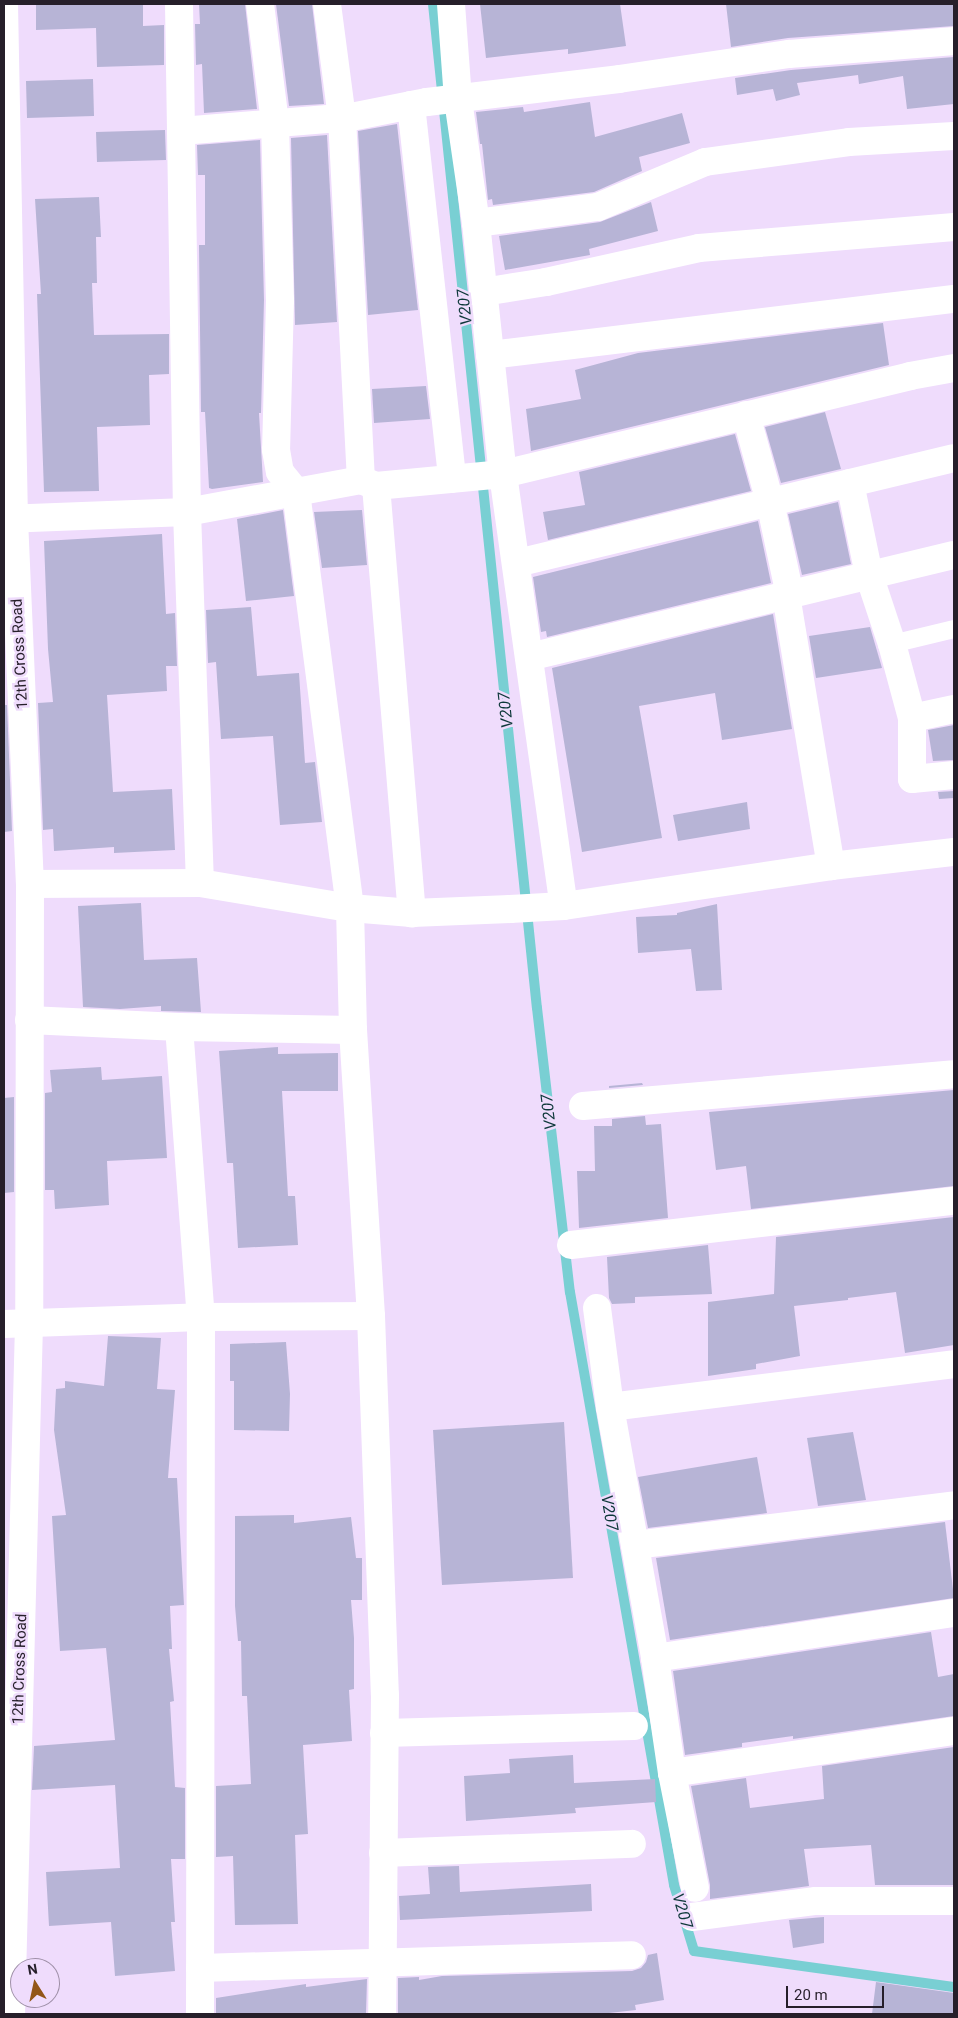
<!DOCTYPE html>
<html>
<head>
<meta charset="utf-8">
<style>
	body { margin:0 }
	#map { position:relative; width:958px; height:2018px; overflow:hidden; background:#efdcfc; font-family:Roboto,sans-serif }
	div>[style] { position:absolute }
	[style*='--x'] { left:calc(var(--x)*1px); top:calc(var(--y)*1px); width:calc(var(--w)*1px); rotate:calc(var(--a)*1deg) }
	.stream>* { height:10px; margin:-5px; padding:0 5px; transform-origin:5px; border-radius:5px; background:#79cfd3 }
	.building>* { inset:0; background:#b7b4d6 }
	.service>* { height:18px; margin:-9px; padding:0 9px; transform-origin:9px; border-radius:9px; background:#fff }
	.minor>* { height:28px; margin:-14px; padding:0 14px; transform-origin:14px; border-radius:14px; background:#fff }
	span { translate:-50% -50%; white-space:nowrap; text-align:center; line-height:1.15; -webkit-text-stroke:5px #efdcfc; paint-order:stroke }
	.street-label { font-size:15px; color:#261f2a }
	.water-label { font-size:16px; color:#0e383a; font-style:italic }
	.frame { position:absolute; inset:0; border:5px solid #261f2a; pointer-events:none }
	.north { position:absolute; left:10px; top:1958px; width:50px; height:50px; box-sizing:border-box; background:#efdcfc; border:1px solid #9f90a8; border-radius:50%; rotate:350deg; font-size:14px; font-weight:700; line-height:20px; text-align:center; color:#261f2a }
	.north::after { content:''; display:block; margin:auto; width:18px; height:22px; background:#935618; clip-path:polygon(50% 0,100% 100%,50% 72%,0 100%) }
	.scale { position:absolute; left:786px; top:1986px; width:98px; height:22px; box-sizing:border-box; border:2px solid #261f2a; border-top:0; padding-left:6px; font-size:15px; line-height:18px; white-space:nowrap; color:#261f2a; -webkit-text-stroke:4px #efdcfc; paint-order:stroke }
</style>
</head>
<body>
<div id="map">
	<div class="stream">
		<i style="--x:433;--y:4;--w:1009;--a:84.09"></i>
		<i style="--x:537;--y:1008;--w:286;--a:83.4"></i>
		<i style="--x:570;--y:1292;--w:602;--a:80.05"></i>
		<i style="--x:674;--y:1885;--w:69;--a:73.1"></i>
		<i style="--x:694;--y:1951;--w:262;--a:7.9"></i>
	</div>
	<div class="building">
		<i style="clip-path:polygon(36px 4px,143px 4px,143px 26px,164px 25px,164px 65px,97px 67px,96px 28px,36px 30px)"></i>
		<i style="clip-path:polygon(199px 4px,245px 4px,257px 109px,204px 113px,202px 64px,196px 65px,195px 24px,200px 24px)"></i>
		<i style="clip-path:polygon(276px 4px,312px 4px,324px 104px,289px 106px)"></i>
		<i style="clip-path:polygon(480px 4px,620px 4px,626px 46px,568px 54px,568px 49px,486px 58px)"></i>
		<i style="clip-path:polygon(726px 4px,954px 4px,954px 26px,788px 38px,731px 47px)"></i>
		<i style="clip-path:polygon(954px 57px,954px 104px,907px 109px,903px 76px,859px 84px,858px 75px,797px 83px,800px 95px,776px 101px,773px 89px,737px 95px,735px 78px,791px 70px)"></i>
		<i style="clip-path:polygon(93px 79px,94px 116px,27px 118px,26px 81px)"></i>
		<i style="clip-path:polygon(590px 102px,595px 137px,682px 113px,690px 143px,639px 157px,642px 171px,594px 192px,493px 205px,492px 199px,488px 200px,482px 144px,480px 144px,476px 112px,523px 107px,524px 112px)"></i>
		<i style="clip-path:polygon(397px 124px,418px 310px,368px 315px,358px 131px)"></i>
		<i style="clip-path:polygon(165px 130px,166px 160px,97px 162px,96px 132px)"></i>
		<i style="clip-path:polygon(327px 135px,337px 322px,295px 325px,291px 138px)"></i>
		<i style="clip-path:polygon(260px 140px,264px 300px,261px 413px,259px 413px,263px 482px,212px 489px,209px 488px,205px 412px,201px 412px,199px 245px,205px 245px,205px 175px,198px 175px,197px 145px)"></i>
		<i style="clip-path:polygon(99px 197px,101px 237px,96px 237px,97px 283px,92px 283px,94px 335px,169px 334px,169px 374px,149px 375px,150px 425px,97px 427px,99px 491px,44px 492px,37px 294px,41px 294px,35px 199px)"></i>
		<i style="clip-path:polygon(651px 202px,658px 231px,589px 249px,590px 255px,505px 270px,499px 236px,600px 222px)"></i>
		<i style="clip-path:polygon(883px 323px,889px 365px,531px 451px,526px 409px,581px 399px,575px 370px,638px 353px)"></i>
		<i style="clip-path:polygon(426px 386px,430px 419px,374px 423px,372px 389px)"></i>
		<i style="clip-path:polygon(825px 412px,841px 469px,781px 483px,765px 427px)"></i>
		<i style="clip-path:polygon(735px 434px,751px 491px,548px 540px,543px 512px,585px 505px,579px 472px)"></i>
		<i style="clip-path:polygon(838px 502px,851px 564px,802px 575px,788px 514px)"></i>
		<i style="clip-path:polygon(283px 510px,294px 596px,246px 601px,237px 519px)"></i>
		<i style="clip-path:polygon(362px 510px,367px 565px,322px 568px,314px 512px)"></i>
		<i style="clip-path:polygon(758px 521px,771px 583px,547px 637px,546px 631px,541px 632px,533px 577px)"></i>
		<i style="clip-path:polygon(162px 534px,166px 614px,175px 613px,177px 666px,166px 666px,167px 691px,107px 695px,113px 792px,172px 789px,175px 850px,114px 853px,114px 847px,54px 851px,53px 829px,43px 830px,38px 703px,53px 702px,48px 649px,44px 541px)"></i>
		<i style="clip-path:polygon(251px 607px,257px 676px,299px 673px,305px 763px,315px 762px,322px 822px,280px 825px,273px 736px,221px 739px,216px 662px,208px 663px,206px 610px)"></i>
		<i style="clip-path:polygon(773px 614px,792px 729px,722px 740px,715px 693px,639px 706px,662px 838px,582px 852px,552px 668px)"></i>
		<i style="clip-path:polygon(870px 627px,882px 668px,816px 678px,809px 636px)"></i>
		<i style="clip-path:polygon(4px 705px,7px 705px,12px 831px,4px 832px)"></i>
		<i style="clip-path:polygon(954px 725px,954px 760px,933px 761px,928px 730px)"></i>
		<i style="clip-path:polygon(954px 791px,954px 798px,939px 799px,938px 792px)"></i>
		<i style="clip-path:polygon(747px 802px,750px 829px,678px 841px,673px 815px)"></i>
		<i style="clip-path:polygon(141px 903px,144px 960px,197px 958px,201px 1012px,161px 1011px,161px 1006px,120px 1009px,83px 1007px,78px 906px)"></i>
		<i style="clip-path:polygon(717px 904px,722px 990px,696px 991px,691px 949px,638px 953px,636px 917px,677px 915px,677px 913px)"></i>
		<i style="clip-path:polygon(278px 1047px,278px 1054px,338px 1053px,338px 1091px,282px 1091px,288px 1196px,295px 1196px,298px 1245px,238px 1248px,233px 1163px,227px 1163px,219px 1051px)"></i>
		<i style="clip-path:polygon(101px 1067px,102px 1080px,162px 1076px,167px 1158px,107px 1161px,109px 1205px,55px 1209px,54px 1190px,45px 1190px,45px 1093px,52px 1092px,50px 1070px)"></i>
		<i style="clip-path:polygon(642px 1083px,643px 1085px,609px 1088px,609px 1086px)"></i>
		<i style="clip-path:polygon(954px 1090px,954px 1186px,751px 1209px,746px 1166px,716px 1170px,709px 1112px)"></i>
		<i style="clip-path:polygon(14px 1097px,14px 1192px,4px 1193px,4px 1098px)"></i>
		<i style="clip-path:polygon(645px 1116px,646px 1125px,661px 1124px,668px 1218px,579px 1228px,577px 1171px,595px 1171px,594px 1126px,612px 1126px,612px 1119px)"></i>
		<i style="clip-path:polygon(954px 1217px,954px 1345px,905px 1353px,896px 1292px,848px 1298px,848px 1300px,794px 1306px,800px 1356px,756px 1364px,756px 1369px,708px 1376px,708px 1302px,774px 1294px,776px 1237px)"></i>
		<i style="clip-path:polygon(708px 1245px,712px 1294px,635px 1297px,635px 1303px,612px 1304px,609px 1298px,607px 1257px)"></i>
		<i style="clip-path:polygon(108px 1336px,161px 1338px,157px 1389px,175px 1390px,168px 1478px,177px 1478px,184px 1605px,170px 1606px,172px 1649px,169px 1649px,174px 1701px,170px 1702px,175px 1787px,185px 1788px,185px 1859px,171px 1859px,175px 1922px,171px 1922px,175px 1971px,115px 1976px,111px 1922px,49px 1926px,46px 1872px,120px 1868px,115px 1785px,32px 1790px,34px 1746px,115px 1740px,106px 1648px,60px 1651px,52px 1516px,66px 1515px,54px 1430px,56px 1389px,65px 1388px,65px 1381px,104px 1386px)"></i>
		<i style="clip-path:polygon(286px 1342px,290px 1394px,289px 1431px,234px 1430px,234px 1381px,230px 1381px,230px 1344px)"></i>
		<i style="clip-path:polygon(564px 1422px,573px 1578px,442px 1585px,433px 1430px)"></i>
		<i style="clip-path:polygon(853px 1432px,866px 1500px,818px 1506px,807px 1438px)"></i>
		<i style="clip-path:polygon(757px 1457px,767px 1513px,648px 1528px,638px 1477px)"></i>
		<i style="clip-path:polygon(294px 1515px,294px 1523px,351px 1517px,356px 1558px,362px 1558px,362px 1600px,351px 1600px,354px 1638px,354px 1689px,349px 1690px,352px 1741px,303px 1745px,308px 1834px,295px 1835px,298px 1924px,235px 1925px,233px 1856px,216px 1857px,216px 1786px,251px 1784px,247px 1696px,242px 1696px,241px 1641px,238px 1641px,235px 1606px,235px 1516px)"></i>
		<i style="clip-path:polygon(945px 1522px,954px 1598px,670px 1640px,656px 1558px)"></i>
		<i style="clip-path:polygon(931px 1632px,938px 1677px,954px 1674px,954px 1716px,793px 1739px,793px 1736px,742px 1743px,742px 1747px,685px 1755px,673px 1671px)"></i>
		<i style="clip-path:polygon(954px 1747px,954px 1885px,875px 1885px,871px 1845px,804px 1849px,809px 1886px,710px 1899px,710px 1885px,691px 1786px,746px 1778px,750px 1808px,824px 1799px,822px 1766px)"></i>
		<i style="clip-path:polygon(573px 1755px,574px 1783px,655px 1779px,656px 1802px,575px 1808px,576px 1813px,466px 1821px,464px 1776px,510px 1773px,509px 1759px)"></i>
		<i style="clip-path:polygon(459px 1866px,460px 1892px,591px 1884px,592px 1911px,400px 1920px,399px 1896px,430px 1894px,428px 1867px)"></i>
		<i style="clip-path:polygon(824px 1917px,824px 1943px,793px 1948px,789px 1920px)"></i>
		<i style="clip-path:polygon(657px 1953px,664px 2000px,635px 2005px,636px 2010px,600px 2014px,398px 2014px,398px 1978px,419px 1977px,419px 1980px,442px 1976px,632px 1971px,641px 1968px,646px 1962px,648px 1955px)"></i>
		<i style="clip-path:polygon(367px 1979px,366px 2014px,216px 2014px,216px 1998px,306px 1984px,306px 1987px)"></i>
		<i style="clip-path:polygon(876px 1982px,954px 1993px,954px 2014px,872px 2014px)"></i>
	</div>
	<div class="service">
		<i style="--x:892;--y:644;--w:64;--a:-13.6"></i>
	</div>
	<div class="minor">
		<i style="--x:4;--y:4;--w:515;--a:88.89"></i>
		<i style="--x:14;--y:519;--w:365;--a:87.5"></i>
		<i style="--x:30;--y:884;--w:440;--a:90.1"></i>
		<i style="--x:29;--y:1324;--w:690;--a:91.49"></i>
		<i style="--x:179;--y:4;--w:508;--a:89.1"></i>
		<i style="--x:187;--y:512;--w:177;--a:-10.4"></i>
		<i style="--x:361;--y:480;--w:16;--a:22"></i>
		<i style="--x:376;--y:486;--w:128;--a:-5.4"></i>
		<i style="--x:503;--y:474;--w:419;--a:-13.5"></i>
		<i style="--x:910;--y:376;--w:45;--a:-10.3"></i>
		<i style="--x:260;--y:4;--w:120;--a:82.8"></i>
		<i style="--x:275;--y:123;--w:177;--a:88.4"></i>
		<i style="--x:280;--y:300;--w:150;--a:91.5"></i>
		<i style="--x:276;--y:450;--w:22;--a:80"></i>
		<i style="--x:280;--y:472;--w:26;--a:51"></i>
		<i style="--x:296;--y:492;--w:419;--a:82.6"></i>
		<i style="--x:350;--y:908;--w:122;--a:88.6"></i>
		<i style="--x:353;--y:1030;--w:287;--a:86.4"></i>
		<i style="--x:371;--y:1316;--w:379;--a:87.9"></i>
		<i style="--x:385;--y:1695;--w:319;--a:90.5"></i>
		<i style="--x:327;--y:4;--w:115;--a:82.5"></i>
		<i style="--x:342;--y:118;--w:362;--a:87"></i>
		<i style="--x:451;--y:4;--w:96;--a:85.8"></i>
		<i style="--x:458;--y:100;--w:124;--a:81.7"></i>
		<i style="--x:476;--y:223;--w:252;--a:83.9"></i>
		<i style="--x:503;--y:474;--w:436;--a:82"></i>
		<i style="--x:411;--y:105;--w:376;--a:83.7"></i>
		<i style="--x:181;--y:131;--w:171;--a:-4.7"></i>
		<i style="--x:351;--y:117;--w:77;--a:-11.2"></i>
		<i style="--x:427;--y:102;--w:193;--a:-6.8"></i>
		<i style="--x:619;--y:79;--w:172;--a:-8.4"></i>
		<i style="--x:789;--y:54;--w:166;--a:-4.5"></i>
		<i style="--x:476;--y:223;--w:123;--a:-7.5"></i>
		<i style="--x:598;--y:207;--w:116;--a:-22.8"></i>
		<i style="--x:705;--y:162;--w:145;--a:-7.9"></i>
		<i style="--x:849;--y:142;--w:105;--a:-3.3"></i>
		<i style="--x:483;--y:292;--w:64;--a:-9"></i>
		<i style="--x:546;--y:282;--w:157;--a:-12.5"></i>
		<i style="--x:699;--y:248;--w:256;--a:-4.7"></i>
		<i style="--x:490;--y:355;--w:467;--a:-6.9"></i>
		<i style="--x:746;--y:415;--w:90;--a:74.6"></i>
		<i style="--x:770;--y:502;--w:91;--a:77.9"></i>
		<i style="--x:789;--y:591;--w:5;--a:127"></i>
		<i style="--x:786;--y:595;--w:275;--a:80.6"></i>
		<i style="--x:850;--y:483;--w:94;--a:78.3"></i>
		<i style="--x:869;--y:575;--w:73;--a:71.6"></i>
		<i style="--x:892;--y:644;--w:77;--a:74.9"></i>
		<i style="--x:912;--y:718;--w:61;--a:90"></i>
		<i style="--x:912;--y:779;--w:42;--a:-5.4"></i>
		<i style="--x:376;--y:486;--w:429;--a:85.2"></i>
		<i style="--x:4;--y:519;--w:183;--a:-2.2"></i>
		<i style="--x:187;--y:512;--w:371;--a:88"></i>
		<i style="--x:517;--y:563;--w:449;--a:-13.5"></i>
		<i style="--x:529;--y:657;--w:437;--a:-13.5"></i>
		<i style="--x:912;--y:718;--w:43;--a:-12.1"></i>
		<i style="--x:30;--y:884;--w:170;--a:-0.3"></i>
		<i style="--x:200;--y:883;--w:152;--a:9.5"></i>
		<i style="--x:350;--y:908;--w:62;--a:4.6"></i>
		<i style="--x:412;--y:913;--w:98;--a:-2.3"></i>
		<i style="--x:510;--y:909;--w:54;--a:-3.2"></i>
		<i style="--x:564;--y:906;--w:270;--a:-8.5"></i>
		<i style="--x:831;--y:866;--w:124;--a:-6.5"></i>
		<i style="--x:29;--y:1020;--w:150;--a:2.7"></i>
		<i style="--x:179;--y:1027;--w:291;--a:85.7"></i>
		<i style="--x:201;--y:1317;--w:697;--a:90.08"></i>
		<i style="--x:179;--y:1027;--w:174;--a:1"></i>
		<i style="--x:583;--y:1106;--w:372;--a:-4.9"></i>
		<i style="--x:571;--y:1245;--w:386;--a:-6.6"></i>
		<i style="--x:597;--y:1308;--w:100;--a:82.5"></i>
		<i style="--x:610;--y:1407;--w:255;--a:79.8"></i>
		<i style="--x:655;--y:1658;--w:116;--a:81.6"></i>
		<i style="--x:672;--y:1773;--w:117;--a:78.7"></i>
		<i style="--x:4;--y:1324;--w:197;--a:-2"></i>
		<i style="--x:201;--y:1317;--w:170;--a:-0.3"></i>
		<i style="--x:610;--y:1407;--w:347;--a:-7.1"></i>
		<i style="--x:635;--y:1545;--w:321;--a:-7.1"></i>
		<i style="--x:655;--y:1658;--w:302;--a:-8.6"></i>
		<i style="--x:384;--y:1733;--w:250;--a:-1.6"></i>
		<i style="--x:672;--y:1773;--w:285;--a:-8.5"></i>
		<i style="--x:383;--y:1853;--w:249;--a:-2.1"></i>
		<i style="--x:692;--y:1917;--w:125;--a:-7.4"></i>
		<i style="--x:816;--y:1901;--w:138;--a:0"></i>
		<i style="--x:200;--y:1968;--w:432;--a:-1.7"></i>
	</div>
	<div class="street-label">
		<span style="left:20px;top:654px;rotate:-93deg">12th Cross Road</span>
		<span style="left:20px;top:1669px;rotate:-88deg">12th Cross Road</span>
	</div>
	<div class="water-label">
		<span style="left:465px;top:307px;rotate:-96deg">V207</span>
		<span style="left:506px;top:710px;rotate:-96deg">V207</span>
		<span style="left:549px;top:1112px;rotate:-97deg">V207</span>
		<span style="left:609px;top:1513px;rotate:80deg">V207</span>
		<span style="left:682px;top:1911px;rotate:73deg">V207</span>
	</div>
	<div class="frame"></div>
	<div class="north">N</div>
	<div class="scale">20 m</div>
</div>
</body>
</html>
